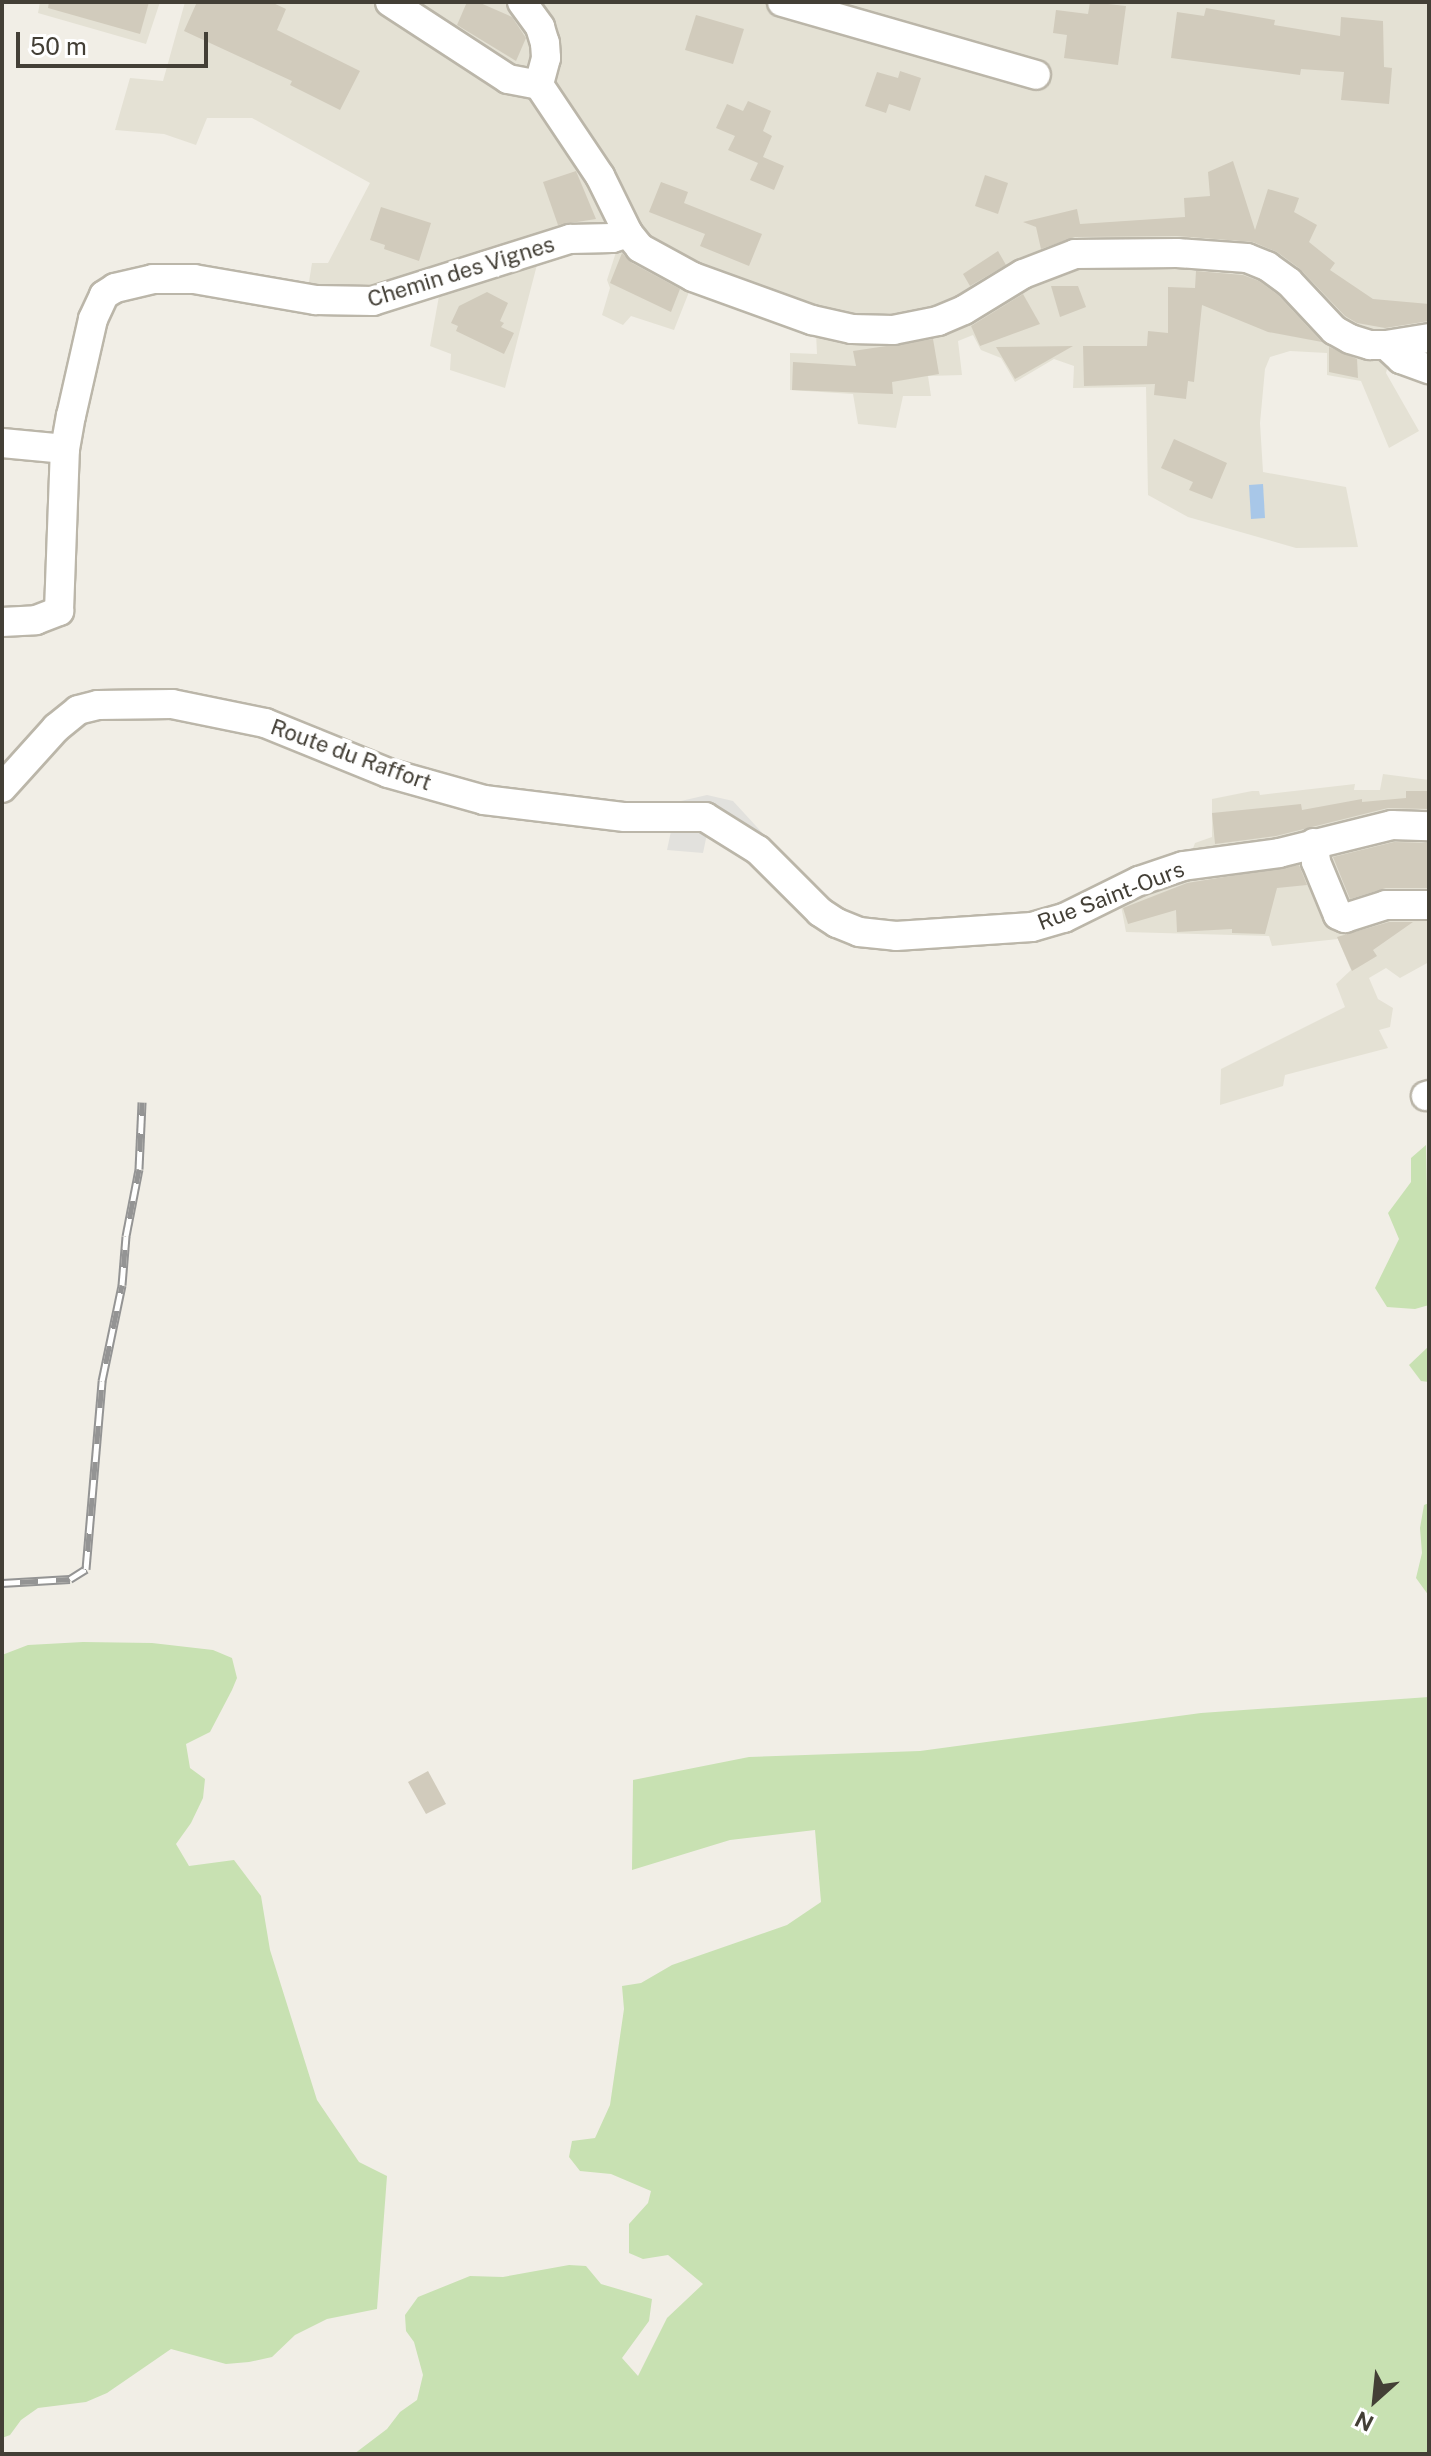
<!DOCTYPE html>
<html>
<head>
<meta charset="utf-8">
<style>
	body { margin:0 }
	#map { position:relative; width:1431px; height:2456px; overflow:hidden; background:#f1eee6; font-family:"Public Sans",sans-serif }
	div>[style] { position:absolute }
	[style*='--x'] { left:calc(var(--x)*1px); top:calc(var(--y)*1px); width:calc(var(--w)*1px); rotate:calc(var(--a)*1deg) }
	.residential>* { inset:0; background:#e4e1d4 }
	.green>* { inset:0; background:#c8e1b2 }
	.parking>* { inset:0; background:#e2e1dd }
	.water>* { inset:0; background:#a8c7e8 }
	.building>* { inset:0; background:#d1cbbc }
	.roads { filter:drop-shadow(2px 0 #bbb6a9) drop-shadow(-2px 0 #bbb6a9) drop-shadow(0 2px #bbb6a9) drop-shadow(0 -2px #bbb6a9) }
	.minor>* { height:28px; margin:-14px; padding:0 14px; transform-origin:14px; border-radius:14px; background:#fff }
	.rail>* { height:9px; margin-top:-4.5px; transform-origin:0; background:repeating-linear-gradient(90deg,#fff 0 18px,#949494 0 36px); box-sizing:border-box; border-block:2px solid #949494 }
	span { translate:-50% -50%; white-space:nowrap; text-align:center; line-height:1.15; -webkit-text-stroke:8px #fff; paint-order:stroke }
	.street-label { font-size:22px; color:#433f36 }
	.frame { position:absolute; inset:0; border:4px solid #433f36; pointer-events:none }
	.north { position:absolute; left:1335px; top:2360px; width:80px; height:80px; -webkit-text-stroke:6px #fff; paint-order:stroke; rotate:207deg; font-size:22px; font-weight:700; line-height:32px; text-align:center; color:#433f36 }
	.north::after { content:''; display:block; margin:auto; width:28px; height:36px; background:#433f36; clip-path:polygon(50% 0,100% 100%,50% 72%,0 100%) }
	.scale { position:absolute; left:16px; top:32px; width:192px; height:36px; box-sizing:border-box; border:4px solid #433f36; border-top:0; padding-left:10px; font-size:24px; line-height:28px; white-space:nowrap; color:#433f36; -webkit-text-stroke:6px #fff; paint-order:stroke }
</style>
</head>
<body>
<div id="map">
	<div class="residential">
		<i style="clip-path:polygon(40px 2px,160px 2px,146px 44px,38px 13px)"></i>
		<i style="clip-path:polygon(185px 2px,1429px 2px,1429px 375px,1389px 361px,1386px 373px,1419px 431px,1389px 448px,1361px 381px,1327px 375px,1327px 353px,1290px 351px,1270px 357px,1265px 369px,1260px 423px,1263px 472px,1346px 487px,1358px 547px,1296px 548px,1188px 517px,1148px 495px,1146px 387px,1073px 388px,1074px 366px,1054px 359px,1015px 382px,1001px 358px,981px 350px,973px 335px,958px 341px,962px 375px,928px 376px,931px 396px,903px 396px,896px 428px,858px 424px,853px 394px,790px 390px,790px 353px,817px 354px,816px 333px,691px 287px,674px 330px,631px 316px,623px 325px,602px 315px,610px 288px,607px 280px,617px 249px,539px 257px,505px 388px,450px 370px,451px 354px,430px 346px,441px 285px,305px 307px,312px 263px,328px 263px,370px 183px,252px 118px,207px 118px,196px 145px,164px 134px,115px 130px,130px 78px,163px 81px)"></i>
		<i style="clip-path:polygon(1383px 774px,1429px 780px,1429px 962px,1400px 978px,1386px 968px,1369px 978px,1378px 999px,1393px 1008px,1390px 1027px,1379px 1030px,1388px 1048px,1285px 1075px,1283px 1086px,1220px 1105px,1221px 1069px,1345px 1007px,1336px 984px,1351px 970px,1338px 939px,1272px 946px,1269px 936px,1126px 932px,1120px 900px,1189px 859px,1195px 843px,1212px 837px,1212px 799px,1252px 791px,1259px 791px,1260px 795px,1355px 784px,1354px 790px,1380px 790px)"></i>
	</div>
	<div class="green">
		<i style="clip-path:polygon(1426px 1145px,1429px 1305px,1415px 1309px,1387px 1307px,1375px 1288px,1399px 1239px,1388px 1213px,1411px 1182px,1411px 1158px)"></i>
		<i style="clip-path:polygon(1429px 1346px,1429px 1382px,1421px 1381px,1409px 1365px)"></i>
		<i style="clip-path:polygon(1429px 1503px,1429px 1596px,1416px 1578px,1422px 1553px,1420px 1528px,1424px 1505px)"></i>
		<i style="clip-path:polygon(83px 1642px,152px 1643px,213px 1650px,232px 1658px,237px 1678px,232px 1690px,210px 1732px,186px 1744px,190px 1768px,205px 1779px,203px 1798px,191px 1823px,176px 1844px,189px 1866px,234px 1860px,261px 1896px,270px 1950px,317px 2100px,359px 2162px,387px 2176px,377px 2309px,327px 2319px,295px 2335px,272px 2357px,249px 2362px,226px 2364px,171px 2349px,107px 2393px,86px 2402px,38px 2408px,21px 2420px,10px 2435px,2px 2438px,2px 1655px,28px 1645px)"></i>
		<i style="clip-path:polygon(1429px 1697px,1429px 2454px,354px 2454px,387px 2429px,400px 2412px,417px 2400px,423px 2375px,414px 2342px,406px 2331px,405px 2315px,418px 2297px,470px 2276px,503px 2277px,569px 2265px,586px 2266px,601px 2284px,652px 2299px,649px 2321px,622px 2358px,638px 2376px,667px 2318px,703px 2284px,668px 2255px,643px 2259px,629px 2253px,629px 2224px,648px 2203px,651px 2191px,611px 2174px,580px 2171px,569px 2157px,572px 2141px,595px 2138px,610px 2105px,624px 2009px,622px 1986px,641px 1983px,672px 1965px,787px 1925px,821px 1902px,815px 1830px,730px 1840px,632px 1870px,633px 1780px,749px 1757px,920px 1751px,1201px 1713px)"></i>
	</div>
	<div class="parking">
		<i style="clip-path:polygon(707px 795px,733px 801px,768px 839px,760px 845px,707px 834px,703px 853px,667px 850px,671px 831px,668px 804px)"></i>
	</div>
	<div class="water">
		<i style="clip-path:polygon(1263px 484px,1265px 518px,1251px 519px,1249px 485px)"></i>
	</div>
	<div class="building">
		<i style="clip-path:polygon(49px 2px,149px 2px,140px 34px,48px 8px)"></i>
		<i style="clip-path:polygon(197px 2px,271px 2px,286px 9px,277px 30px,360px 71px,340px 110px,290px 85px,292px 81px,184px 31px)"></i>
		<i style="clip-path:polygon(467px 2px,478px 2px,512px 17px,526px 38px,516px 61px,457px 25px)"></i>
		<i style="clip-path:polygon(1090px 2px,1126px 6px,1118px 65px,1064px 58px,1067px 35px,1053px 33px,1056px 10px,1088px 14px)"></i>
		<i style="clip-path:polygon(1206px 8px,1275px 20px,1274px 25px,1340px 36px,1341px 17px,1383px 21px,1384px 67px,1392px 68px,1389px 104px,1341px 100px,1344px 72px,1301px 69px,1300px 75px,1171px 58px,1177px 12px,1204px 16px)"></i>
		<i style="clip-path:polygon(696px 15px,744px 29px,733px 64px,685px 50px)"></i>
		<i style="clip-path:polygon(900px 71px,921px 78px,910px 111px,889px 104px,886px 113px,865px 106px,877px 72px,898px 78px)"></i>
		<i style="clip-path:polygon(748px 101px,771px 111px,763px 131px,772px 136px,763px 157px,784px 166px,774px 190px,750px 180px,758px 163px,728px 150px,735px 136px,716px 128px,727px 104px,743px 111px)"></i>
		<i style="clip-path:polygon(1233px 161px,1255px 230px,1268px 189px,1299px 198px,1294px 212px,1317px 225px,1309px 242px,1335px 263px,1330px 270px,1373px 299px,1429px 304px,1429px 321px,1385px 328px,1357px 323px,1345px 316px,1299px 268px,1277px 252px,1253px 242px,1177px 236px,1075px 237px,1041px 249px,1036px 227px,1023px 222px,1077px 209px,1080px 224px,1185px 217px,1184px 198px,1210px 196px,1208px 172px)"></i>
		<i style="clip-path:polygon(576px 171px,596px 219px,558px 225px,543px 182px)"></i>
		<i style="clip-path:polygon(985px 175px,1008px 183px,998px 214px,975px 206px)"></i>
		<i style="clip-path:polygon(661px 182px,688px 192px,684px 203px,762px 234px,749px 266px,700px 246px,705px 234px,649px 212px)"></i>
		<i style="clip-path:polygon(381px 207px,431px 223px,419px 261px,384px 249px,385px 245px,370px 240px)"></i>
		<i style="clip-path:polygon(998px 251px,1006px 265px,970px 286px,963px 274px)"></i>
		<i style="clip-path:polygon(622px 253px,632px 263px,680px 289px,671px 312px,610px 283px)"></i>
		<i style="clip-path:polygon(1196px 271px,1243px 275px,1259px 281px,1278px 295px,1322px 342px,1268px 332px,1202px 305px,1194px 382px,1188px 381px,1186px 399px,1154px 395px,1155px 384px,1084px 386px,1083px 346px,1147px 346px,1148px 331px,1168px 333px,1168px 287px,1195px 288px)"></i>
		<i style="clip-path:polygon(1051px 286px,1078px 286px,1086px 307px,1060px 317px)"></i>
		<i style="clip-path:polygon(487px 292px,508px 303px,500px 321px,504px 323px,501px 327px,514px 333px,504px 354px,456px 331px,458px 326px,451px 323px,459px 306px)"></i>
		<i style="clip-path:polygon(1023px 294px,1040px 324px,980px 346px,971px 326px)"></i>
		<i style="clip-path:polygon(933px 339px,939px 374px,892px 382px,893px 394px,792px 390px,793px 362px,856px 366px,853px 351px)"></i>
		<i style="clip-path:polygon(1073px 346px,1015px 379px,996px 347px)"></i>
		<i style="clip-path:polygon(1329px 347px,1357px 359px,1358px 378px,1329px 372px)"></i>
		<i style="clip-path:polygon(1174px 439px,1227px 463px,1212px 499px,1189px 490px,1193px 482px,1161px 468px)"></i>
		<i style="clip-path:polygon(1406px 791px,1429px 791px,1429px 809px,1388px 808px,1276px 836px,1215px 844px,1212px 813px,1301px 804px,1302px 810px,1362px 799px,1362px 802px,1406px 798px)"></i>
		<i style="clip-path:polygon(1394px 842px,1429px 843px,1429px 888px,1386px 888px,1350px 899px,1333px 857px)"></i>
		<i style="clip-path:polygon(1299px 865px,1307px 885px,1277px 888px,1265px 934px,1232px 933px,1232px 929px,1177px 932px,1176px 910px,1128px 924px,1123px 908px,1187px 883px)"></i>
		<i style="clip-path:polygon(1389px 922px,1413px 922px,1373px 950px,1377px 956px,1352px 971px,1337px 937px)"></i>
		<i style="clip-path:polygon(428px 1771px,446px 1804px,426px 1814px,408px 1782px)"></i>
	</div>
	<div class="roads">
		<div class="minor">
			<i style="--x:390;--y:2;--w:141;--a:33.1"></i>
			<i style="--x:508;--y:79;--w:32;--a:11"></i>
			<i style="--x:522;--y:2;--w:31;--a:54"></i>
			<i style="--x:540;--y:27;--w:17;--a:73"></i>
			<i style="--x:545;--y:43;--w:15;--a:86"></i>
			<i style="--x:546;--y:58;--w:28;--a:105"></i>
			<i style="--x:782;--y:2;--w:264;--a:16"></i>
			<i style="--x:539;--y:85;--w:110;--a:56.2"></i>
			<i style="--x:600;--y:176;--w:64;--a:63.8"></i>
			<i style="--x:628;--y:233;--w:19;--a:51"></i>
			<i style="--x:640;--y:248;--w:60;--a:28.7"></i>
			<i style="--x:693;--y:277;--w:127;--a:19.9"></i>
			<i style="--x:812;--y:320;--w:41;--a:12.7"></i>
			<i style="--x:852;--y:329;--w:41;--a:1.4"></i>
			<i style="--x:893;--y:330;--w:46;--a:-11.3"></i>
			<i style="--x:938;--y:321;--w:28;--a:-23"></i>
			<i style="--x:964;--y:310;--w:69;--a:-31.4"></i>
			<i style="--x:1023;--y:274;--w:56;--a:-21"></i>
			<i style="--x:1075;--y:254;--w:102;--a:-0.6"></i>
			<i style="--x:1177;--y:253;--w:70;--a:4.1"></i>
			<i style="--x:1247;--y:258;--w:22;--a:22"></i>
			<i style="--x:1267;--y:266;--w:27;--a:36"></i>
			<i style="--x:1289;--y:282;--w:66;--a:46.8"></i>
			<i style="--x:1334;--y:330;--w:18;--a:29"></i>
			<i style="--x:1350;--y:339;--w:21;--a:17"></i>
			<i style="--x:1370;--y:345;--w:16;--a:0"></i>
			<i style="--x:1386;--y:345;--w:44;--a:-9.2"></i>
			<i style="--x:1386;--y:345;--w:21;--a:43"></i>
			<i style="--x:1401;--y:359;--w:30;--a:20"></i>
			<i style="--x:2;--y:443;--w:63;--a:5.4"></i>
			<i style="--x:2;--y:622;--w:34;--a:-3"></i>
			<i style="--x:36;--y:620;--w:25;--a:-21"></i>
			<i style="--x:59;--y:611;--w:162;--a:-87.9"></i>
			<i style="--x:65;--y:449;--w:34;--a:-80"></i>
			<i style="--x:71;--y:416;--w:99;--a:-77.2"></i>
			<i style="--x:93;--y:319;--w:26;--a:-65"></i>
			<i style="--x:104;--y:295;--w:13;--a:-32"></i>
			<i style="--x:115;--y:288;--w:39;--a:-13"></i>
			<i style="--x:153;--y:279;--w:41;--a:0"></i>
			<i style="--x:194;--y:279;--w:124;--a:9.8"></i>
			<i style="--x:316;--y:300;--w:57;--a:1"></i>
			<i style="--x:373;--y:301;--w:207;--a:-17.5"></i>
			<i style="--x:570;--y:239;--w:42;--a:-1.4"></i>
			<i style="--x:612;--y:238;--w:17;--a:-17"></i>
			<i style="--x:2;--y:788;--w:81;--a:-48"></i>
			<i style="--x:56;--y:728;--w:28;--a:-39"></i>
			<i style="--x:78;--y:710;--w:21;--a:-14"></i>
			<i style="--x:98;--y:705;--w:74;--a:-0.8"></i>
			<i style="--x:172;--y:704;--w:95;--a:11.5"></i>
			<i style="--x:265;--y:723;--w:133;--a:22.1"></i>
			<i style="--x:388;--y:773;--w:100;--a:15.7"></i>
			<i style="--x:484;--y:800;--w:142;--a:6.9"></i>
			<i style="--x:625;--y:817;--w:80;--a:0"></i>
			<i style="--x:705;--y:817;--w:62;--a:31.9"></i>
			<i style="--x:758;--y:850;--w:88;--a:45"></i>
			<i style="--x:820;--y:912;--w:20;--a:33"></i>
			<i style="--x:837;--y:923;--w:24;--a:22"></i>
			<i style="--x:859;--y:932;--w:37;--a:6"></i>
			<i style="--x:896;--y:936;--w:136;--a:-3.8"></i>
			<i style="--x:1032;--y:927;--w:33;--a:-16"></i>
			<i style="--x:1064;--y:918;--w:84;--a:-26.3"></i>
			<i style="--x:1139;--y:881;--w:46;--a:-18.8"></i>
			<i style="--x:1183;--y:866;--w:97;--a:-7.7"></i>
			<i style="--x:1279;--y:853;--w:116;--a:-13.9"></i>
			<i style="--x:1392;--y:825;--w:37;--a:2"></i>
			<i style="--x:1314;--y:843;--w:19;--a:84"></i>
			<i style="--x:1316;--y:862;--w:57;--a:67.5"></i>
			<i style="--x:1338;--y:915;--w:8;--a:23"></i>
			<i style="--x:1345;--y:918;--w:43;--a:-17.6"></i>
			<i style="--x:1386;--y:905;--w:43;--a:0"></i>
			<i style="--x:1426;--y:1096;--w:3;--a:-18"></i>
		</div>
	</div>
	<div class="rail">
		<i style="--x:2;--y:1583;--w:68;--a:-3.4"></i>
		<i style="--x:70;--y:1579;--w:19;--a:-32"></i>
		<i style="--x:86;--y:1569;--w:189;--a:-85.1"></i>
		<i style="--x:102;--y:1381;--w:98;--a:-78.2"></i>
		<i style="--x:122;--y:1285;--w:49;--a:-85.3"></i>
		<i style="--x:126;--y:1236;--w:68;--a:-79"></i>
		<i style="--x:139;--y:1169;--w:67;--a:-87.4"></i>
	</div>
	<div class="street-label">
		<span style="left:461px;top:272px;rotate:-17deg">Chemin des Vignes</span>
		<span style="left:351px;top:755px;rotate:20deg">Route du Raffort</span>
		<span style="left:1111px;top:896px;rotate:-21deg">Rue Saint-Ours</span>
	</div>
	<div class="frame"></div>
	<div class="north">N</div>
	<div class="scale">50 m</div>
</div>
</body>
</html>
